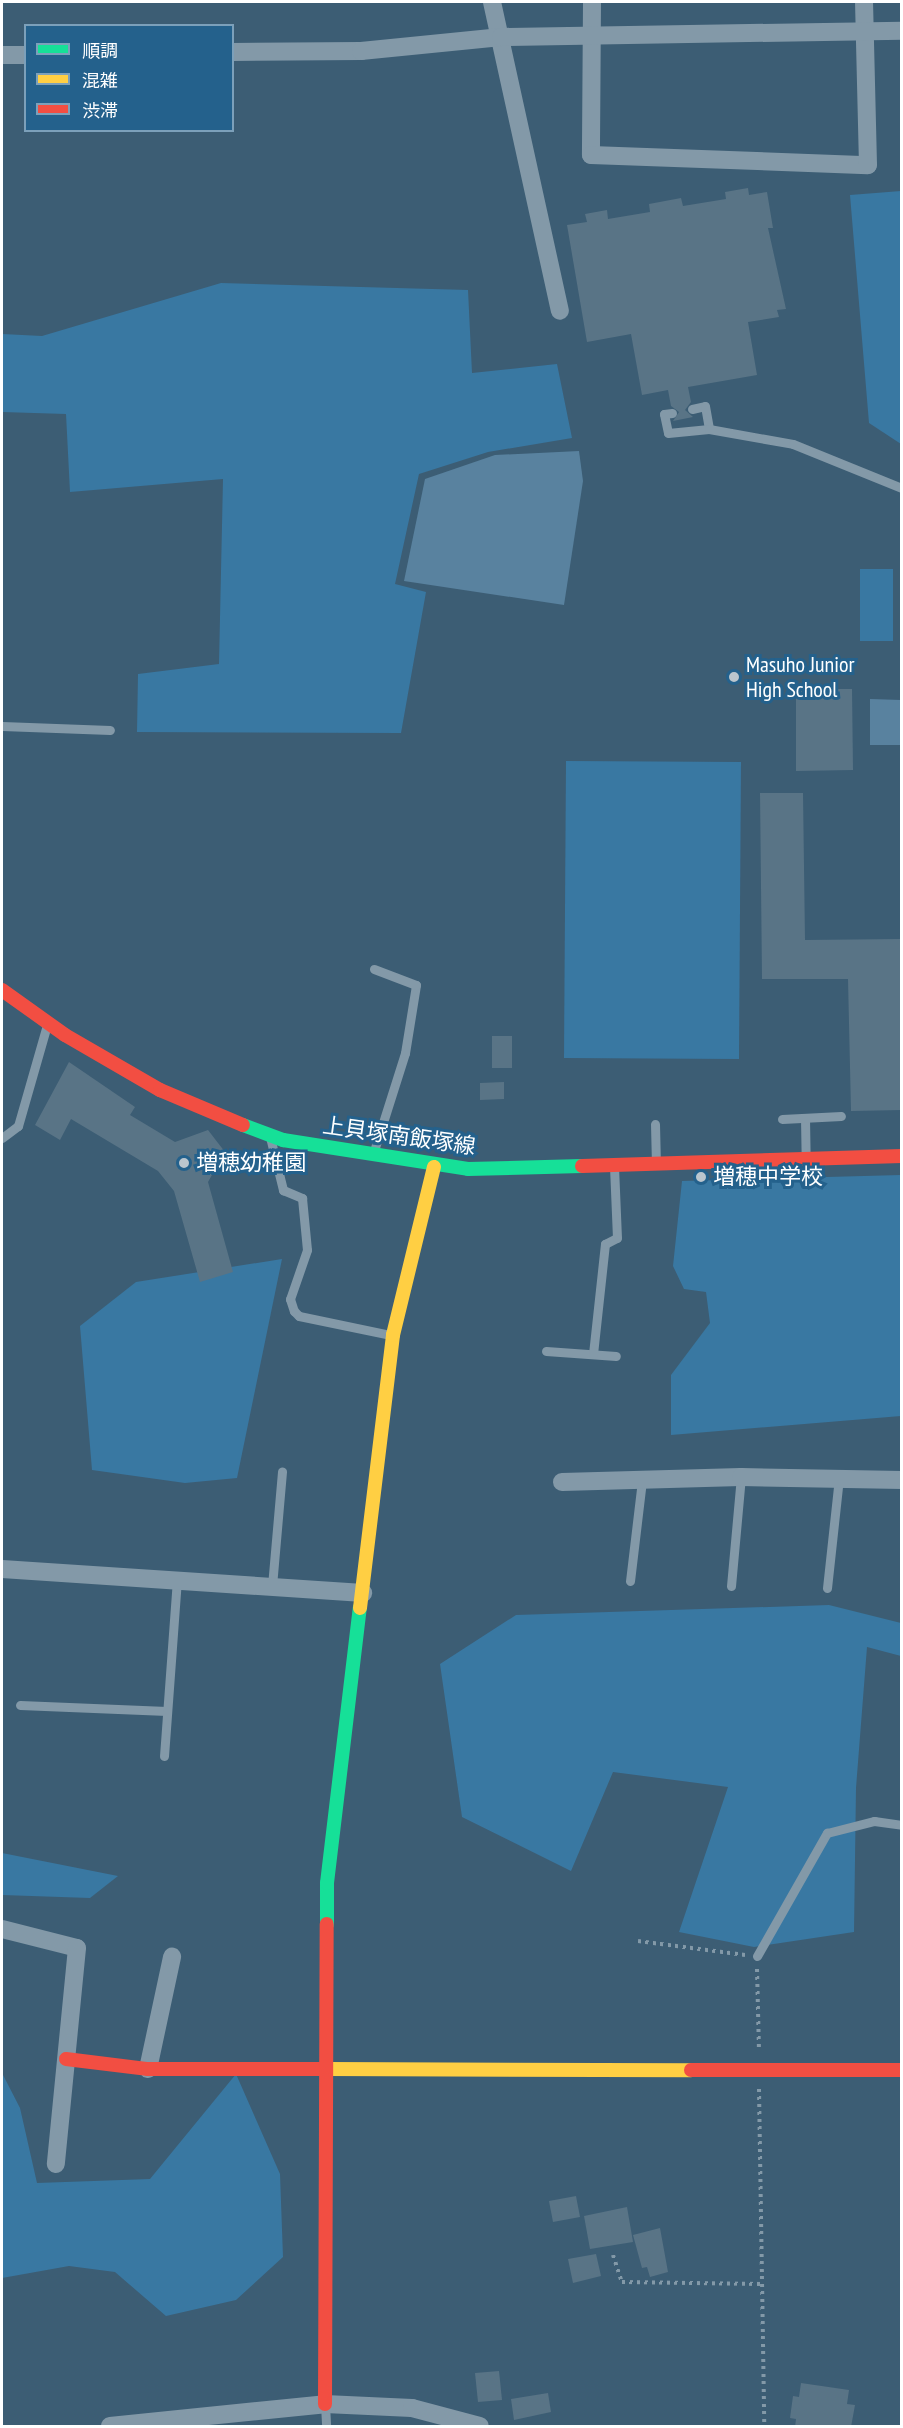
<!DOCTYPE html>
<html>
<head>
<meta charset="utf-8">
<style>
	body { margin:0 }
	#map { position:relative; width:903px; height:2428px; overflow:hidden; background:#3c5d74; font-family:"PT Sans Narrow","Noto Sans JP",sans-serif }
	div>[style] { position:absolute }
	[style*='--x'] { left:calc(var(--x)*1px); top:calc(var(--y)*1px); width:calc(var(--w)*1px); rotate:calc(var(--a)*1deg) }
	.green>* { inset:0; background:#3978a2 }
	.water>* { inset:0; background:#59829f }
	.building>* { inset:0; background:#597486 }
	.path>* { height:4px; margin-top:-2px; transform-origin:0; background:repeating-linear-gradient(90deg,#8399a8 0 3px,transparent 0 7.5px) }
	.lane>* { height:9px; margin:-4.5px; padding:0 4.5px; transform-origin:4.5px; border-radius:4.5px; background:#8399a8 }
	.street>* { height:18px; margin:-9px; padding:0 9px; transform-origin:9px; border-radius:9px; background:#8399a8 }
	.fast>* { height:14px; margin:-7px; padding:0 7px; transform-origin:7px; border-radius:7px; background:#16e098 }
	.slow>* { height:14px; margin:-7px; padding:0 7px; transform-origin:7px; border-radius:7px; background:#ffcf43 }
	.jam>* { height:14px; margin:-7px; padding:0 7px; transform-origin:7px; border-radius:7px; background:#f24e42 }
	.dots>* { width:16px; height:16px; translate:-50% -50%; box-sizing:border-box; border:3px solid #24618c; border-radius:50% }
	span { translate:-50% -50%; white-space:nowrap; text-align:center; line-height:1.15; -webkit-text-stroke:6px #24618c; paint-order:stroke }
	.poi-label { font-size:22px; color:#fff }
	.left { translate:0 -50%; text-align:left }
	.street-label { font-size:22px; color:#fff }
	.frame { position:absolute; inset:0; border:3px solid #fff; pointer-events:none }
	.legend { position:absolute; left:24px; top:24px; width:210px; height:108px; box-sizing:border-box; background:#24618c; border:2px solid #7ca0ba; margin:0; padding:8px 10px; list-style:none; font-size:18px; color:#fff }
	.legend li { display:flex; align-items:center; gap:12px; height:30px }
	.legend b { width:30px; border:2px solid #7ca0ba }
</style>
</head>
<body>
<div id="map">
	<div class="green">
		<i style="clip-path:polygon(901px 191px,902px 191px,901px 444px,869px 423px,850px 195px)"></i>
		<i style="clip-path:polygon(221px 283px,468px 290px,472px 373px,557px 364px,572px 438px,488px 452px,419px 474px,395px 584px,426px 592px,401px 733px,137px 732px,138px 674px,219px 664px,223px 479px,70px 492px,66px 414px,2px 412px,2px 334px,42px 336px)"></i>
		<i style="clip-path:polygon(860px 569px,893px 569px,893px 641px,860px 641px)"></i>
		<i style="clip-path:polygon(566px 761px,741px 762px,739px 1059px,564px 1058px)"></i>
		<i style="clip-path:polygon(901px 1175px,901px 1416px,671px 1435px,671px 1375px,710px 1323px,706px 1292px,684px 1289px,673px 1266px,682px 1181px)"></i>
		<i style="clip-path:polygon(282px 1259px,237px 1478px,185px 1483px,92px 1470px,80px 1326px,136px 1282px)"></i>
		<i style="clip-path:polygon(829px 1605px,901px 1623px,901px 1656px,867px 1647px,856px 1788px,854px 1932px,754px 1947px,679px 1932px,728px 1787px,613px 1772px,571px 1871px,462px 1817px,440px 1664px,516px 1615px)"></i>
		<i style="clip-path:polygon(2px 1853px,118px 1876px,90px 1898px,2px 1895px)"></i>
		<i style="clip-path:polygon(2px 2073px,20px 2108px,37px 2183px,150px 2179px,236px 2074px,280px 2174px,283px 2257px,236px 2300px,166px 2316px,115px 2272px,69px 2266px,2px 2278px)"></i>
	</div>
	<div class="water">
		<i style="clip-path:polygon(579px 451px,583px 481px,564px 605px,404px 581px,425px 479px,495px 455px)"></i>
		<i style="clip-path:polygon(870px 699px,901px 700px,901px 745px,870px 745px)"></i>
	</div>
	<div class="building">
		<i style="clip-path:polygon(748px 188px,749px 195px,767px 192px,773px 228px,768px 228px,786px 309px,777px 310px,779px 317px,748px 322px,757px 375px,688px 387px,691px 402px,685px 410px,693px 417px,673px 421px,679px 412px,671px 406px,668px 390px,642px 395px,631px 334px,587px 342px,567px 225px,587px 222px,585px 214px,607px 210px,608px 219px,650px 212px,649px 204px,681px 198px,683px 206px,726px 199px,725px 192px)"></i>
		<i style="clip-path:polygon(796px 689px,852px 689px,853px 770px,796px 771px)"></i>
		<i style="clip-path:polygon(760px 793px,803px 793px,805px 940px,902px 939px,902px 1110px,851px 1111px,848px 979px,762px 979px)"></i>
		<i style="clip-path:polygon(492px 1036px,512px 1036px,512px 1068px,492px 1068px)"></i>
		<i style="clip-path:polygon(69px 1062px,135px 1107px,130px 1115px,175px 1142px,208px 1130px,225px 1152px,208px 1182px,233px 1272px,200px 1282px,174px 1191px,158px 1171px,71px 1119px,60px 1140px,35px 1125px)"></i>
		<i style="clip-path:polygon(504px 1082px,504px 1099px,480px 1100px,480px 1083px)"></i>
		<i style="clip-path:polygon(576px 2196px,580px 2217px,553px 2222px,549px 2201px)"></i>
		<i style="clip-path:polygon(627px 2207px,633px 2242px,590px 2249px,584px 2216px)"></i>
		<i style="clip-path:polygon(660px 2228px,668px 2272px,650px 2277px,647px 2267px,642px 2268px,633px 2235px)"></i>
		<i style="clip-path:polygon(596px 2254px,601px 2276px,573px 2283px,568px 2259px)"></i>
		<i style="clip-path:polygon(499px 2371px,502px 2400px,478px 2402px,475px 2373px)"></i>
		<i style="clip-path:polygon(801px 2383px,849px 2390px,847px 2404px,855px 2405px,851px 2427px,795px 2427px,796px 2419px,790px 2418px,793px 2396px,799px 2397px)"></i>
		<i style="clip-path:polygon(548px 2393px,551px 2412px,514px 2420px,511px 2399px)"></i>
	</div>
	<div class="path">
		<i style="--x:638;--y:1941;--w:108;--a:7.5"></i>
		<i style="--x:757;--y:1969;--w:80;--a:88.6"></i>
		<i style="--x:759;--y:2089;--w:337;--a:89.1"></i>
		<i style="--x:613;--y:2255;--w:28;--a:72"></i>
		<i style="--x:622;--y:2282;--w:140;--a:0.8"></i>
	</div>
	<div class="lane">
		<i style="--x:692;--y:409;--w:13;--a:-13"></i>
		<i style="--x:705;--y:406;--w:23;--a:80"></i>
		<i style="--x:672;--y:413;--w:8;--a:173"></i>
		<i style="--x:664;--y:414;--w:19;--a:78"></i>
		<i style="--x:668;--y:433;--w:41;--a:-5.6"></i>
		<i style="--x:709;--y:429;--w:85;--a:10.1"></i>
		<i style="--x:793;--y:444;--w:118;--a:22"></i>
		<i style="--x:2;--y:726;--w:108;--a:2.1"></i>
		<i style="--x:805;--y:1118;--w:39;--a:89"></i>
		<i style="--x:782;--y:1119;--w:59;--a:-2.9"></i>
		<i style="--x:655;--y:1124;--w:40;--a:88.6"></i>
		<i style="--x:270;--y:1137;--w:55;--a:76.2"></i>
		<i style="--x:283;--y:1190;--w:21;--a:23"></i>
		<i style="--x:302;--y:1198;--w:52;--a:84.5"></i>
		<i style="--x:307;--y:1250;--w:52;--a:109.1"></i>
		<i style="--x:290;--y:1299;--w:13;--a:72"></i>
		<i style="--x:294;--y:1311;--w:7;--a:45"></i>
		<i style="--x:299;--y:1316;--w:94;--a:11.7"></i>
		<i style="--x:2;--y:1138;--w:20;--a:-37"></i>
		<i style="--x:18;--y:1126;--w:105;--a:-74"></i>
		<i style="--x:373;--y:1154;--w:106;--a:-72.4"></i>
		<i style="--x:405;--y:1053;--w:69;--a:-80.8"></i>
		<i style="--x:416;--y:985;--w:45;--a:-159.1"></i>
		<i style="--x:546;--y:1351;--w:70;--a:4.1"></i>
		<i style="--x:593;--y:1354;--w:111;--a:-83.8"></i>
		<i style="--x:605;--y:1244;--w:13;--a:-27"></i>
		<i style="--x:617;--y:1238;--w:72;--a:-92.4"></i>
		<i style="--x:630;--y:1581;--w:102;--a:-83.2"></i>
		<i style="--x:272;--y:1586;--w:115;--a:-85"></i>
		<i style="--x:731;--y:1586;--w:109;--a:-84.8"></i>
		<i style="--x:827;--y:1588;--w:111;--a:-83.8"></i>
		<i style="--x:20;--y:1705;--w:147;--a:2.3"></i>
		<i style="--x:164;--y:1756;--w:176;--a:-85.8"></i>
		<i style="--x:757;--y:1956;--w:142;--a:-60.4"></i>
		<i style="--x:827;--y:1833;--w:49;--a:-14.3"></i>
		<i style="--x:874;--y:1821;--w:28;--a:8"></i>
		<i style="--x:325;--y:2404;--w:22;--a:87"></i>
	</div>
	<div class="street">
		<i style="--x:492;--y:2;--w:316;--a:77.6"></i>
		<i style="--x:592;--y:2;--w:153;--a:90.4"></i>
		<i style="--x:591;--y:155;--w:277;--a:2.1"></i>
		<i style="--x:868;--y:165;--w:163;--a:-91.4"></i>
		<i style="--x:232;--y:52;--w:129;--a:-0.4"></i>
		<i style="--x:361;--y:51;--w:141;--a:-5.7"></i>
		<i style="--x:501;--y:37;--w:401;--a:-0.9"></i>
		<i style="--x:2;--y:55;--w:24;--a:0"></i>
		<i style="--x:562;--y:1482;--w:179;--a:-1.6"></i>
		<i style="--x:741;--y:1477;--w:161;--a:1.1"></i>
		<i style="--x:2;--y:1569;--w:362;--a:3.8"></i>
		<i style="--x:2;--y:1929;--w:77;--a:14.2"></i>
		<i style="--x:77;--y:1948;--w:217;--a:95.6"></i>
		<i style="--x:148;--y:2069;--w:115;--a:-77.9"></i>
		<i style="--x:110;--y:2426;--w:216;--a:-5.8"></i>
		<i style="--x:325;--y:2404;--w:87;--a:2.6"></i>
		<i style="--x:412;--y:2408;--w:70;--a:14.8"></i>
	</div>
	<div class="fast">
		<i style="--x:243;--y:1125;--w:43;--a:20.6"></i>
		<i style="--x:283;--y:1140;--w:187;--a:8.9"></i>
		<i style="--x:468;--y:1169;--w:114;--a:-1.5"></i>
		<i style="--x:327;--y:1924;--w:41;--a:-90"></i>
		<i style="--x:327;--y:1883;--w:277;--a:-83.2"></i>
	</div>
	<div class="slow">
		<i style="--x:360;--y:1608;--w:275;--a:-83.1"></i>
		<i style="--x:393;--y:1335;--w:173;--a:-76.3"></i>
		<i style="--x:326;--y:2069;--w:365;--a:0.2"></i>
	</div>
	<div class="jam">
		<i style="--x:2;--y:990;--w:77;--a:35.5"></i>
		<i style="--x:65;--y:1035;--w:110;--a:30.1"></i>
		<i style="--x:160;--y:1090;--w:90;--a:22.9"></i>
		<i style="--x:582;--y:1166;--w:320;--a:-1.8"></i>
		<i style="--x:66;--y:2059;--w:83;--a:7"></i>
		<i style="--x:148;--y:2069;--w:178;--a:0"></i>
		<i style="--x:691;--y:2070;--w:211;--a:0"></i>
		<i style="--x:325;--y:2404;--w:480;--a:-89.8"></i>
	</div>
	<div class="dots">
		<i style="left:734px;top:677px;background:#bbc6ce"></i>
		<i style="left:184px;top:1163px;background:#bbc6ce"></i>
		<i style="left:701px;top:1177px;background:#bbc6ce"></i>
	</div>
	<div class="poi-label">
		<span class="left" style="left:746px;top:677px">Masuho Junior<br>High School</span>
		<span class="left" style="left:196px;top:1163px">増穂幼稚園</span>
		<span class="left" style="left:713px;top:1177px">増穂中学校</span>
	</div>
	<div class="street-label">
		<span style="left:399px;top:1136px;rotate:8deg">上貝塚南飯塚線</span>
	</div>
	<div class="frame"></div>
	<ul class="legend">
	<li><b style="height:8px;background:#16e098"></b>順調</li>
	<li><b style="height:8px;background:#ffcf43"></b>混雑</li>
	<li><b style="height:8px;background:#f24e42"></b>渋滞</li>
	</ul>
</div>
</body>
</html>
